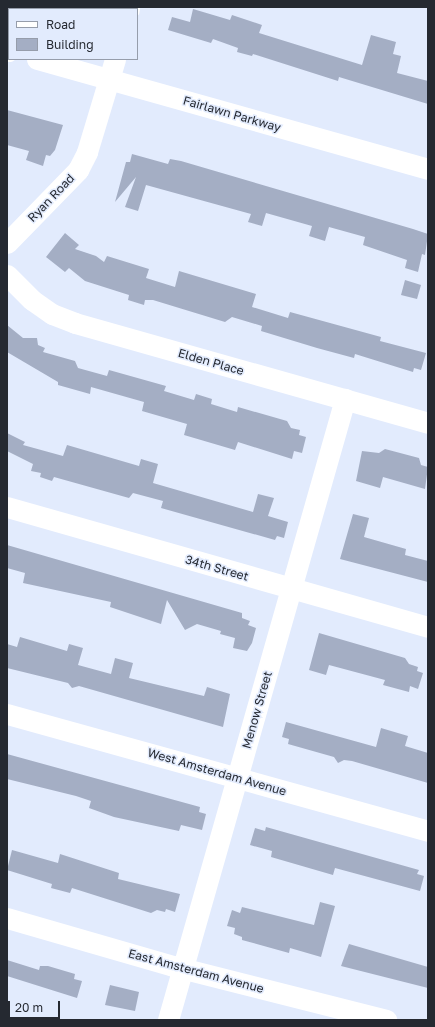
<!DOCTYPE html>
<html>
<head>
<meta charset="utf-8">
<style>
	body { margin:0 }
	#map { position:relative; width:435px; height:1027px; overflow:hidden; background:#e2ebfd; font-family:"Golos Text",sans-serif }
	div>[style] { position:absolute }
	[style*='--x'] { left:calc(var(--x)*1px); top:calc(var(--y)*1px); width:calc(var(--w)*1px); rotate:calc(var(--a)*1deg) }
	.building>* { inset:0; background:#a4aec4 }
	.minor>* { height:21px; margin:-10.5px; padding:0 10.5px; transform-origin:10.5px; border-radius:10.5px; background:#fff }
	span { translate:-50% -50%; white-space:nowrap; text-align:center; line-height:1.15; -webkit-text-stroke:3px #e2ebfd; paint-order:stroke }
	.street-label { font-size:12px; color:#252931 }
	.frame { position:absolute; inset:0; border:8px solid #252931; pointer-events:none }
	.legend { position:absolute; left:8px; top:8px; width:130px; height:52px; box-sizing:border-box; background:#e2ebfd; border:1px solid #969dab; margin:0; padding:5px 7px; list-style:none; font-size:12px; color:#252931 }
	.legend li { display:flex; align-items:center; gap:8px; height:20px }
	.legend b { width:20px; border:1px solid #969dab }
	.scale { position:absolute; left:8px; top:1001px; width:52px; height:18px; box-sizing:border-box; border:2px solid #252931; border-top:0; padding-left:5px; font-size:12px; line-height:14px; white-space:nowrap; color:#252931; -webkit-text-stroke:3px #e2ebfd; paint-order:stroke }
</style>
</head>
<body>
<div id="map">
	<div class="building">
		<i style="clip-path:polygon(193px 9px,230px 20px,232px 15px,262px 25px,259px 33px,362px 65px,371px 35px,396px 42px,393px 54px,401px 56px,397px 73px,428px 81px,428px 104px,339px 77px,338px 81px,253px 54px,252px 56px,237px 52px,238px 48px,213px 39px,211px 43px,168px 30px,172px 17px,190px 22px)"></i>
		<i style="clip-path:polygon(7px 110px,63px 125px,55px 150px,50px 156px,46px 155px,43px 166px,26px 160px,29px 151px,7px 145px)"></i>
		<i style="clip-path:polygon(132px 154px,168px 164px,170px 159px,181px 161px,413px 229px,428px 234px,425px 255px,422px 254px,418px 272px,405px 268px,407px 260px,363px 245px,365px 237px,329px 227px,325px 241px,309px 236px,312px 226px,266px 213px,262px 226px,248px 222px,251px 214px,146px 185px,138px 211px,125px 207px,136px 177px,115px 202px,126px 162px,130px 162px)"></i>
		<i style="clip-path:polygon(65px 233px,79px 245px,75px 249px,96px 256px,104px 262px,107px 256px,149px 269px,146px 278px,175px 287px,179px 271px,256px 294px,252px 307px,288px 318px,290px 312px,381px 337px,380px 341px,426px 353px,421px 370px,414px 368px,413px 372px,355px 354px,354px 358px,317px 348px,261px 331px,262px 326px,232px 317px,225px 322px,153px 300px,145px 300px,144px 305px,128px 300px,129px 295px,85px 281px,69px 268px,65px 272px,46px 257px)"></i>
		<i style="clip-path:polygon(405px 280px,421px 285px,417px 299px,401px 295px)"></i>
		<i style="clip-path:polygon(7px 325px,23px 338px,37px 338px,38px 345px,45px 348px,43px 352px,75px 361px,78px 368px,107px 376px,109px 370px,166px 386px,164px 391px,194px 400px,196px 394px,212px 399px,211px 404px,237px 412px,238px 407px,287px 421px,291px 428px,300px 430px,299px 435px,306px 437px,302px 453px,294px 451px,292px 459px,238px 442px,235px 450px,184px 435px,187px 424px,142px 411px,144px 402px,91px 387px,90px 394px,58px 385px,58px 382px,7px 352px)"></i>
		<i style="clip-path:polygon(7px 433px,25px 442px,23px 445px,63px 456px,67px 445px,139px 466px,141px 459px,158px 464px,153px 483px,253px 512px,258px 494px,274px 498px,268px 516px,288px 522px,284px 538px,277px 536px,275px 540px,161px 508px,163px 501px,133px 493px,129px 498px,54px 477px,52px 481px,40px 477px,41px 473px,31px 471px,33px 464px,7px 451px)"></i>
		<i style="clip-path:polygon(385px 449px,419px 458px,421px 465px,428px 467px,425px 489px,383px 477px,380px 488px,356px 481px,362px 451px,379px 453px)"></i>
		<i style="clip-path:polygon(353px 514px,369px 518px,364px 537px,406px 549px,405px 555px,428px 561px,428px 582px,340px 559px)"></i>
		<i style="clip-path:polygon(7px 545px,242px 613px,242px 618px,250px 621px,248px 625px,256px 628px,252px 643px,247px 651px,233px 648px,235px 638px,220px 634px,221px 631px,197px 624px,185px 630px,167px 600px,161px 624px,110px 607px,111px 602px,23px 583px,25px 573px,7px 568px)"></i>
		<i style="clip-path:polygon(319px 633px,405px 658px,409px 664px,418px 667px,417px 671px,423px 673px,418px 689px,410px 686px,409px 692px,383px 685px,385px 680px,329px 665px,326px 675px,309px 670px)"></i>
		<i style="clip-path:polygon(20px 637px,67px 651px,69px 644px,83px 648px,78px 665px,111px 674px,115px 658px,133px 663px,129px 678px,204px 696px,207px 687px,230px 694px,223px 727px,79px 686px,72px 688px,68px 683px,7px 668px,7px 644px,17px 647px)"></i>
		<i style="clip-path:polygon(286px 722px,376px 747px,381px 728px,408px 736px,405px 746px,428px 753px,428px 783px,352px 761px,344px 760px,338px 763px,334px 757px,288px 744px,289px 739px,282px 737px)"></i>
		<i style="clip-path:polygon(7px 754px,200px 807px,199px 812px,206px 814px,202px 830px,181px 825px,179px 831px,114px 817px,89px 808px,91px 801px,76px 796px,7px 779px)"></i>
		<i style="clip-path:polygon(266px 827px,419px 870px,417px 874px,424px 876px,420px 891px,335px 868px,333px 875px,271px 857px,272px 851px,250px 845px,255px 828px,265px 831px)"></i>
		<i style="clip-path:polygon(12px 850px,58px 863px,60px 854px,119px 873px,118px 879px,180px 894px,175px 912px,166px 909px,165px 912px,157px 910px,151px 913px,72px 888px,70px 893px,51px 888px,52px 884px,7px 870px)"></i>
		<i style="clip-path:polygon(320px 902px,335px 906px,321px 957px,290px 948px,289px 953px,242px 940px,242px 937px,234px 934px,235px 928px,227px 926px,232px 910px,240px 913px,242px 907px,314px 925px)"></i>
		<i style="clip-path:polygon(349px 944px,428px 967px,428px 988px,341px 966px)"></i>
		<i style="clip-path:polygon(7px 960px,39px 970px,40px 966px,48px 966px,75px 974px,74px 979px,82px 981px,77px 998px,7px 976px)"></i>
		<i style="clip-path:polygon(110px 985px,139px 992px,135px 1011px,105px 1005px)"></i>
	</div>
	<div class="minor">
		<i style="--x:129;--y:9;--w:2;--a:-90"></i>
		<i style="--x:7;--y:50;--w:2;--a:27"></i>
		<i style="--x:37;--y:59;--w:406;--a:15.7"></i>
		<i style="--x:7;--y:243;--w:102;--a:-45.8"></i>
		<i style="--x:78;--y:170;--w:20;--a:-63"></i>
		<i style="--x:87;--y:152;--w:97;--a:-73.2"></i>
		<i style="--x:7;--y:275;--w:35;--a:45"></i>
		<i style="--x:32;--y:300;--w:24;--a:35"></i>
		<i style="--x:52;--y:314;--w:25;--a:21"></i>
		<i style="--x:75;--y:323;--w:367;--a:15.8"></i>
		<i style="--x:7;--y:507;--w:438;--a:15.9"></i>
		<i style="--x:7;--y:714;--w:437;--a:15.5"></i>
		<i style="--x:7;--y:918;--w:173;--a:16.1"></i>
		<i style="--x:173;--y:966;--w:220;--a:14.2"></i>
		<i style="--x:168;--y:1020;--w:646;--a:-74.09"></i>
	</div>
	<div class="street-label">
		<span style="left:232px;top:114px;rotate:16deg">Fairlawn Parkway</span>
		<span style="left:51px;top:198px;rotate:-46deg">Ryan Road</span>
		<span style="left:211px;top:362px;rotate:16deg">Elden Place</span>
		<span style="left:217px;top:568px;rotate:16deg">34th Street</span>
		<span style="left:257px;top:710px;rotate:-74deg">Menow Street</span>
		<span style="left:217px;top:772px;rotate:16deg">West Amsterdam Avenue</span>
		<span style="left:196px;top:971px;rotate:15deg">East Amsterdam Avenue</span>
	</div>
	<div class="frame"></div>
	<ul class="legend">
	<li><b style="height:5px;background:#fff"></b>Road</li>
	<li><b style="height:11px;background:#a4aec4"></b>Building</li>
	</ul>
	<div class="scale">20 m</div>
</div>
</body>
</html>
